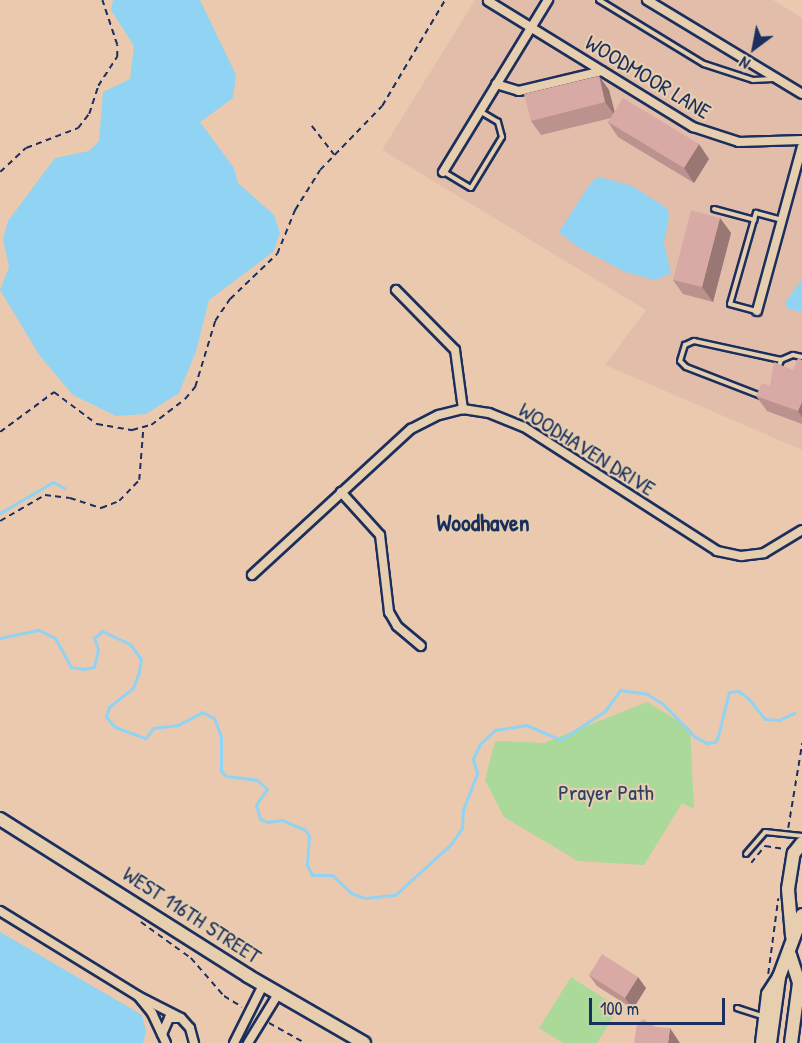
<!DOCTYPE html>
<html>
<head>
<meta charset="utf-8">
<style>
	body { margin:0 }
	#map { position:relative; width:802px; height:1043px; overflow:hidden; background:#ebc9af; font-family:"Patrick Hand",sans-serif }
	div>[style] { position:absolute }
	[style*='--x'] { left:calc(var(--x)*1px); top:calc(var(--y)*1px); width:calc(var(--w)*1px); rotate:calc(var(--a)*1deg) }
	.built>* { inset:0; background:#e2bdaa }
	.green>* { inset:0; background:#aad999 }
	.water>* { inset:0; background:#90d3f2 }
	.stream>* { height:3px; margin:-1.5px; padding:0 1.5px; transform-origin:1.5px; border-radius:1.5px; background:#90d3f2 }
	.path>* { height:1.5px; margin-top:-0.75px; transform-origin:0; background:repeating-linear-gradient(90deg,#1b2f5e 0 6px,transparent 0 10.5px) }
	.roads { filter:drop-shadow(2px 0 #1b2f5e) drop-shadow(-2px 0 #1b2f5e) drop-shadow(0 2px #1b2f5e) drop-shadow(0 -2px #1b2f5e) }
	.lane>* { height:4px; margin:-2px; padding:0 2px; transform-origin:2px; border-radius:2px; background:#e6ceae }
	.street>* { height:8px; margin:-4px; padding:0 4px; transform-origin:4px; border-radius:4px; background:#e6ceae }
	.secondary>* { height:12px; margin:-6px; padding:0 6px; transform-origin:6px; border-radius:6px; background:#e6ceae }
	.primary>* { height:12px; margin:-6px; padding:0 6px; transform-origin:6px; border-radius:6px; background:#e6ceae }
	.wall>* { inset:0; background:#bb928e }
	.shaded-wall>* { inset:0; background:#987774 }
	.building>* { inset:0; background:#d9aaa5 }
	span { translate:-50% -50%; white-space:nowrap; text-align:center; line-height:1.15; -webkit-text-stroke:4.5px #e6ceae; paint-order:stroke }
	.street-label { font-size:22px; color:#1b2f5e }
	.park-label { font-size:22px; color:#294064 }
	.neighbourhood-label { font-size:24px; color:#1b2f5e; font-weight:700 }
	.north { position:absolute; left:724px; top:18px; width:60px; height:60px; -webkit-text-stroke:4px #e6ceae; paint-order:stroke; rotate:212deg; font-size:16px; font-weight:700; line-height:24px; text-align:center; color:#1b2f5e }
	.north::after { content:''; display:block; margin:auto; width:21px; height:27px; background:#1b2f5e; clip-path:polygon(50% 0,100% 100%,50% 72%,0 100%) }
	.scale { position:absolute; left:589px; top:998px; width:136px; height:27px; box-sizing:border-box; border:3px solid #1b2f5e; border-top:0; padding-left:8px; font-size:18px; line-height:21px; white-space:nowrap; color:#1b2f5e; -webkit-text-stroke:4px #e6ceae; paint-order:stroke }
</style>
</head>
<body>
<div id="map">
	<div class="built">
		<i style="clip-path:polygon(475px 0,773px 0,802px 18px,802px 450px,605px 365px,646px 310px,382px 150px)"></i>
	</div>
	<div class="green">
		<i style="clip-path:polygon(647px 702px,690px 728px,694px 809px,682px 803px,644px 865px,578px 861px,504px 817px,485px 780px,495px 741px,544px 743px)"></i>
		<i style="clip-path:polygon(571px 977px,619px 1008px,597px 1043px,563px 1043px,539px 1028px)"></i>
	</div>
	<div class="water">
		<i style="clip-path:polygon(113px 0,200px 0,236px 75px,233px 98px,200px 122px,234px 168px,238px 183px,274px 215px,280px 233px,273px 252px,209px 300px,196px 351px,179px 393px,146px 414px,116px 416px,73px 395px,40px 356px,0 290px,9px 267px,3px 239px,8px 221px,55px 158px,89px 151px,99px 141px,103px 92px,130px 79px,134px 46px,111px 10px)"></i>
		<i style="clip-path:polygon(600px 177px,632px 186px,667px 208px,669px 217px,664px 243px,671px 273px,655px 280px,625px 272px,578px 247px,559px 232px,592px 181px)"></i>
		<i style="clip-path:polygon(802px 279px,802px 312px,788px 309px,785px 303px)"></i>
		<i style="clip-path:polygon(0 932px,142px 1015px,146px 1032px,143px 1043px,0 1043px)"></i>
	</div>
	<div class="stream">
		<i style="--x:0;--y:513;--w:61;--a:-30.3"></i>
		<i style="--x:53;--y:482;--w:13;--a:29"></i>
		<i style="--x:0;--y:638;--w:40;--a:-12"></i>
		<i style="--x:39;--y:630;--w:18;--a:27"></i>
		<i style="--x:55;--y:638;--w:33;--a:61"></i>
		<i style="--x:71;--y:667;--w:12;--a:9"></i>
		<i style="--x:83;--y:669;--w:11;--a:-10"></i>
		<i style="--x:94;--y:667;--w:18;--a:-77"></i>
		<i style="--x:98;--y:649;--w:12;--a:-110"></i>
		<i style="--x:94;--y:638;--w:11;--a:-41"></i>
		<i style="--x:102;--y:631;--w:31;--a:25"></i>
		<i style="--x:130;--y:644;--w:19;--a:54"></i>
		<i style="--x:141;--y:659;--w:13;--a:99"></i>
		<i style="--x:139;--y:672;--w:17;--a:111"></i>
		<i style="--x:133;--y:688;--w:31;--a:142"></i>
		<i style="--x:109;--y:707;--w:10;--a:107"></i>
		<i style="--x:106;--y:717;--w:13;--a:48"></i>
		<i style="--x:115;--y:727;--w:33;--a:20"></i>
		<i style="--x:146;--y:738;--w:12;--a:-55"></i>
		<i style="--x:153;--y:728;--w:25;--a:-7"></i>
		<i style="--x:178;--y:725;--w:27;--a:-28"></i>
		<i style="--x:202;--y:712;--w:13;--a:27"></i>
		<i style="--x:214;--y:718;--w:19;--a:69"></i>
		<i style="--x:221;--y:736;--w:35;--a:90"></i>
		<i style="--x:221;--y:771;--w:7;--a:45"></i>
		<i style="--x:226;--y:776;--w:31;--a:7"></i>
		<i style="--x:257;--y:780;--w:13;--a:42"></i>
		<i style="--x:267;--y:789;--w:19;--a:125"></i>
		<i style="--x:256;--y:805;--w:15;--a:74"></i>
		<i style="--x:260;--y:819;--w:9;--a:21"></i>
		<i style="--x:268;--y:822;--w:14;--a:-8"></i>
		<i style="--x:282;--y:820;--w:25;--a:23"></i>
		<i style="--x:305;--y:830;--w:7;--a:56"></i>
		<i style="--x:309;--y:836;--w:29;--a:94"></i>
		<i style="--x:307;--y:865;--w:11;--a:63"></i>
		<i style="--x:312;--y:875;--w:20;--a:0"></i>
		<i style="--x:332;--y:875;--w:26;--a:43"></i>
		<i style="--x:351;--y:893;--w:15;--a:20"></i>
		<i style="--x:365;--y:898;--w:30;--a:-6"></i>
		<i style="--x:395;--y:895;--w:76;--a:-42.3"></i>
		<i style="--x:451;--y:844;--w:19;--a:-55"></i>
		<i style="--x:462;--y:828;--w:18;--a:-87"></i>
		<i style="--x:463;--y:810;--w:40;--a:-69"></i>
		<i style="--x:477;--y:773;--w:15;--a:-106"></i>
		<i style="--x:473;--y:759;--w:17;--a:-65"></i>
		<i style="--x:480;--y:744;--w:21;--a:-43"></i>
		<i style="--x:495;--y:730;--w:31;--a:-9"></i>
		<i style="--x:526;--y:725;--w:38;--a:23"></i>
		<i style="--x:561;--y:740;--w:53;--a:-33.4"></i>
		<i style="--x:605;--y:711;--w:26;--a:-54"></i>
		<i style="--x:620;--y:690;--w:27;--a:8"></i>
		<i style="--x:647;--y:694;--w:19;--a:32"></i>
		<i style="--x:663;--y:704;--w:46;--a:45.9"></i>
		<i style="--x:695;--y:737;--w:13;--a:27"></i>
		<i style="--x:707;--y:743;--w:8;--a:-7"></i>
		<i style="--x:715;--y:742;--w:7;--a:-63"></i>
		<i style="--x:718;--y:736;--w:45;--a:-76"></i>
		<i style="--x:729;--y:692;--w:9;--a:-6"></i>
		<i style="--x:738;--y:691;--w:12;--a:35"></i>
		<i style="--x:748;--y:698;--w:27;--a:51"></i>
		<i style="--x:765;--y:719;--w:14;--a:4"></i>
		<i style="--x:779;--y:720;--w:17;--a:-25"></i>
	</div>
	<div class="path">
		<i style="--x:312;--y:126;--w:36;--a:52"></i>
		<i style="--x:0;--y:172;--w:35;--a:-43"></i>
		<i style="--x:26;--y:148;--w:56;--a:-21"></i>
		<i style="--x:78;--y:128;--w:18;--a:-52"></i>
		<i style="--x:89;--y:114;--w:29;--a:-72"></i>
		<i style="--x:98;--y:86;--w:35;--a:-57"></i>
		<i style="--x:117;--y:57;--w:12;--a:-90"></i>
		<i style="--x:117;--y:45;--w:47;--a:-108.4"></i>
		<i style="--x:0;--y:432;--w:67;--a:-36.5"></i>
		<i style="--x:54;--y:392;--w:54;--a:36.7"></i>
		<i style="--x:97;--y:424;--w:36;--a:10"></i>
		<i style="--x:132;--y:430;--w:20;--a:-15"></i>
		<i style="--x:151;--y:425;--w:43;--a:-37.4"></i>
		<i style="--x:185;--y:399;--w:16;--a:-50"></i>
		<i style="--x:195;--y:387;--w:69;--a:-73.1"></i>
		<i style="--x:215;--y:321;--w:27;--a:-56"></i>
		<i style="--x:230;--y:299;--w:65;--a:-43.8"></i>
		<i style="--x:277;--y:254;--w:48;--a:-67.8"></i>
		<i style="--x:295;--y:210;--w:47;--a:-58"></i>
		<i style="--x:320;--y:170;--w:89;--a:-45.9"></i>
		<i style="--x:382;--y:106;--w:123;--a:-59.3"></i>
		<i style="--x:0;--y:521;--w:52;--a:-30"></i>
		<i style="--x:45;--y:495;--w:25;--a:7"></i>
		<i style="--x:70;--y:498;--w:33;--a:18"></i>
		<i style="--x:101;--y:508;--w:19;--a:-21"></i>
		<i style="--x:119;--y:501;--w:29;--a:-46"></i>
		<i style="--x:139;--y:480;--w:50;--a:-85.4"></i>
		<i style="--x:788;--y:828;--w:86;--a:-80.6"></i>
		<i style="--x:751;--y:863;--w:22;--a:-51"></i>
		<i style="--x:765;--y:846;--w:18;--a:9"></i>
		<i style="--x:141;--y:922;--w:62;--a:35.8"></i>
		<i style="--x:191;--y:958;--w:50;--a:49"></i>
		<i style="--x:224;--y:996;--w:21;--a:31"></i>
		<i style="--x:768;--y:974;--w:76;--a:-82.4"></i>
		<i style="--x:269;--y:1023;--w:41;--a:29.1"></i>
	</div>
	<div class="roads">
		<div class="lane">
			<i style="--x:599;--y:0;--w:123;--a:31.4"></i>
			<i style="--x:704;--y:64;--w:52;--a:18.1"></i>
			<i style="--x:753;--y:80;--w:20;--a:-3"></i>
			<i style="--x:444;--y:172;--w:31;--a:31"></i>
			<i style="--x:471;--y:188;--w:60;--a:-58.7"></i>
			<i style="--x:502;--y:137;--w:16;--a:-105"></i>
			<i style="--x:498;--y:122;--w:21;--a:-149"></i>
			<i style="--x:714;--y:209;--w:42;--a:15"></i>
			<i style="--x:756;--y:311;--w:27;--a:-165"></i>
			<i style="--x:730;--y:304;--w:95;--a:-74.1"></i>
			<i style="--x:756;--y:213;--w:27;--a:15"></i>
			<i style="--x:778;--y:368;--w:9;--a:-69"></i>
			<i style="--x:761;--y:396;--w:80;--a:-158.9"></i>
			<i style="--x:686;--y:367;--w:8;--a:-135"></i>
			<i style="--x:680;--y:361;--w:17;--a:-73"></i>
			<i style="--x:685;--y:345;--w:10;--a:-24"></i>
			<i style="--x:694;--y:341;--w:89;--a:12.3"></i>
			<i style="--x:781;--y:360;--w:13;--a:-23"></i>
			<i style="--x:793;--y:355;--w:9;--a:13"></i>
			<i style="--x:746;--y:854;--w:29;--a:-49"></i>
			<i style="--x:765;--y:832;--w:37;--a:6"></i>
			<i style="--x:737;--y:1008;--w:28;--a:18"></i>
		</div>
		<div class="street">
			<i style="--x:647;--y:0;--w:181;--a:31.2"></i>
			<i style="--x:488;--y:1;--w:241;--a:31.6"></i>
			<i style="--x:693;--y:127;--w:48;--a:18.1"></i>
			<i style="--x:739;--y:142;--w:63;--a:-1.8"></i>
			<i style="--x:496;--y:84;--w:24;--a:17"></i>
			<i style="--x:519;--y:91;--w:85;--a:-13.5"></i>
			<i style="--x:443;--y:172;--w:202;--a:-58.6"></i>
			<i style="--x:396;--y:290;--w:84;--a:45.5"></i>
			<i style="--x:455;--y:350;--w:60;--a:82.3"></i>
			<i style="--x:757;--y:311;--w:170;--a:-74.7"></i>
			<i style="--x:341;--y:492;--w:58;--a:47.8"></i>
			<i style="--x:380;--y:535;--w:78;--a:83.3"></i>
			<i style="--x:389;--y:612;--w:16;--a:60"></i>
			<i style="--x:397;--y:626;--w:31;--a:40"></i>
			<i style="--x:252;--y:575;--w:216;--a:-42.6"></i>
			<i style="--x:411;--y:429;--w:31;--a:-27"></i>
			<i style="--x:439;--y:415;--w:25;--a:-14"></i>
			<i style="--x:463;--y:409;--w:26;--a:9"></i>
			<i style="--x:489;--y:413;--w:38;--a:22"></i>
			<i style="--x:524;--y:427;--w:229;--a:32.7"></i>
			<i style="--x:717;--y:551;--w:25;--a:12"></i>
			<i style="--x:741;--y:556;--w:23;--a:-7"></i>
			<i style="--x:764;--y:553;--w:44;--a:-31.2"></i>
			<i style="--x:0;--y:911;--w:162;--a:31.6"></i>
			<i style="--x:138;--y:996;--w:48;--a:27.1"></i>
			<i style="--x:181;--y:1018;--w:13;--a:48"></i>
			<i style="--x:190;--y:1028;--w:16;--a:75"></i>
			<i style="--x:139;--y:997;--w:21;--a:51"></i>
			<i style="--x:152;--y:1013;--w:33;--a:65"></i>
			<i style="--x:162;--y:1034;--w:17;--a:-66"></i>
			<i style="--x:169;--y:1018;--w:11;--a:0"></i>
			<i style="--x:234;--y:1043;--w:65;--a:-63.4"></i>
			<i style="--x:248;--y:1043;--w:57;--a:-58.5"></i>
		</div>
		<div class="secondary">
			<i style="--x:0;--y:819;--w:294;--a:32.3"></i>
			<i style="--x:248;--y:976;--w:134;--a:30"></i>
			<i style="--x:762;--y:1043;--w:49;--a:-83"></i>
			<i style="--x:768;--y:994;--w:20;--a:-57"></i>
		</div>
		<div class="primary">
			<i style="--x:792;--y:936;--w:47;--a:-94.9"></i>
			<i style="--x:788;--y:889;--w:36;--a:-81"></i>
			<i style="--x:794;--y:853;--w:13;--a:-51"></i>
			<i style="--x:790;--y:955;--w:29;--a:72"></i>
			<i style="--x:799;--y:983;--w:61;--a:97.6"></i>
			<i style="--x:770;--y:1043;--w:67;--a:-82.2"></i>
			<i style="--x:779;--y:977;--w:66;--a:-69.6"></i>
		</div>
	</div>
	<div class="wall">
		<i style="clip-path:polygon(599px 76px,609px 90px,614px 112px,709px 159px,694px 183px,618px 137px,608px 122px,611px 118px,541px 135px,531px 121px)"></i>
		<i style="clip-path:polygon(720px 218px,731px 233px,713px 302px,683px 294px,673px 280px)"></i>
		<i style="clip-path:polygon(802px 360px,802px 424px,767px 411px,756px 396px,793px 370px)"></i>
		<i style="clip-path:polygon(589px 975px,646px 988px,633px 1009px,597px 986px)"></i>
	</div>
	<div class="shaded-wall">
		<i style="clip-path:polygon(599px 76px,609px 90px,616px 117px,605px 102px)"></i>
		<i style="clip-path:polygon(699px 144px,709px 159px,694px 183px,684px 168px)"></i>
		<i style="clip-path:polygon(720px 218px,731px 233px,713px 302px,702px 287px)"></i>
		<i style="clip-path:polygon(802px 402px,802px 417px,798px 411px)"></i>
		<i style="clip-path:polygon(638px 977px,646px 988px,633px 1009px,625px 998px)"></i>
		<i style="clip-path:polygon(670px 1028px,680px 1043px,668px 1043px)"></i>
	</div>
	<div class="building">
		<i style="clip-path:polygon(599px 76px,605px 102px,531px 121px,524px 94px)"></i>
		<i style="clip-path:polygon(623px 98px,699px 144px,684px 168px,608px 122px)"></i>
		<i style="clip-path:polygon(691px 210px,720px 218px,702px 287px,673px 280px)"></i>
		<i style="clip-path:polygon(798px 358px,802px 360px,802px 402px,798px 411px,756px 396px,762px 383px,770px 386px,774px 362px,793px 370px)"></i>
		<i style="clip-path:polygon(602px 954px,638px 977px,625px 998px,589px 975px)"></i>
		<i style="clip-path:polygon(643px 1019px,656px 1027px,670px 1028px,668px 1043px,634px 1043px,637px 1024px)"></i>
	</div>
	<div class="street-label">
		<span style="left:648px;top:77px;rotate:31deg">WOODMOOR LANE</span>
		<span style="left:587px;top:449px;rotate:32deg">WOODHAVEN DRIVE</span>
		<span style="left:192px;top:915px;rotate:33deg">WEST 116TH STREET</span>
	</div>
	<div class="park-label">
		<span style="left:606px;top:793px">Prayer Path</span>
	</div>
	<div class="neighbourhood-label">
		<span style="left:483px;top:523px">Woodhaven</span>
	</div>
	<div class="north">N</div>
	<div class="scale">100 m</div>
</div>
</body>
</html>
